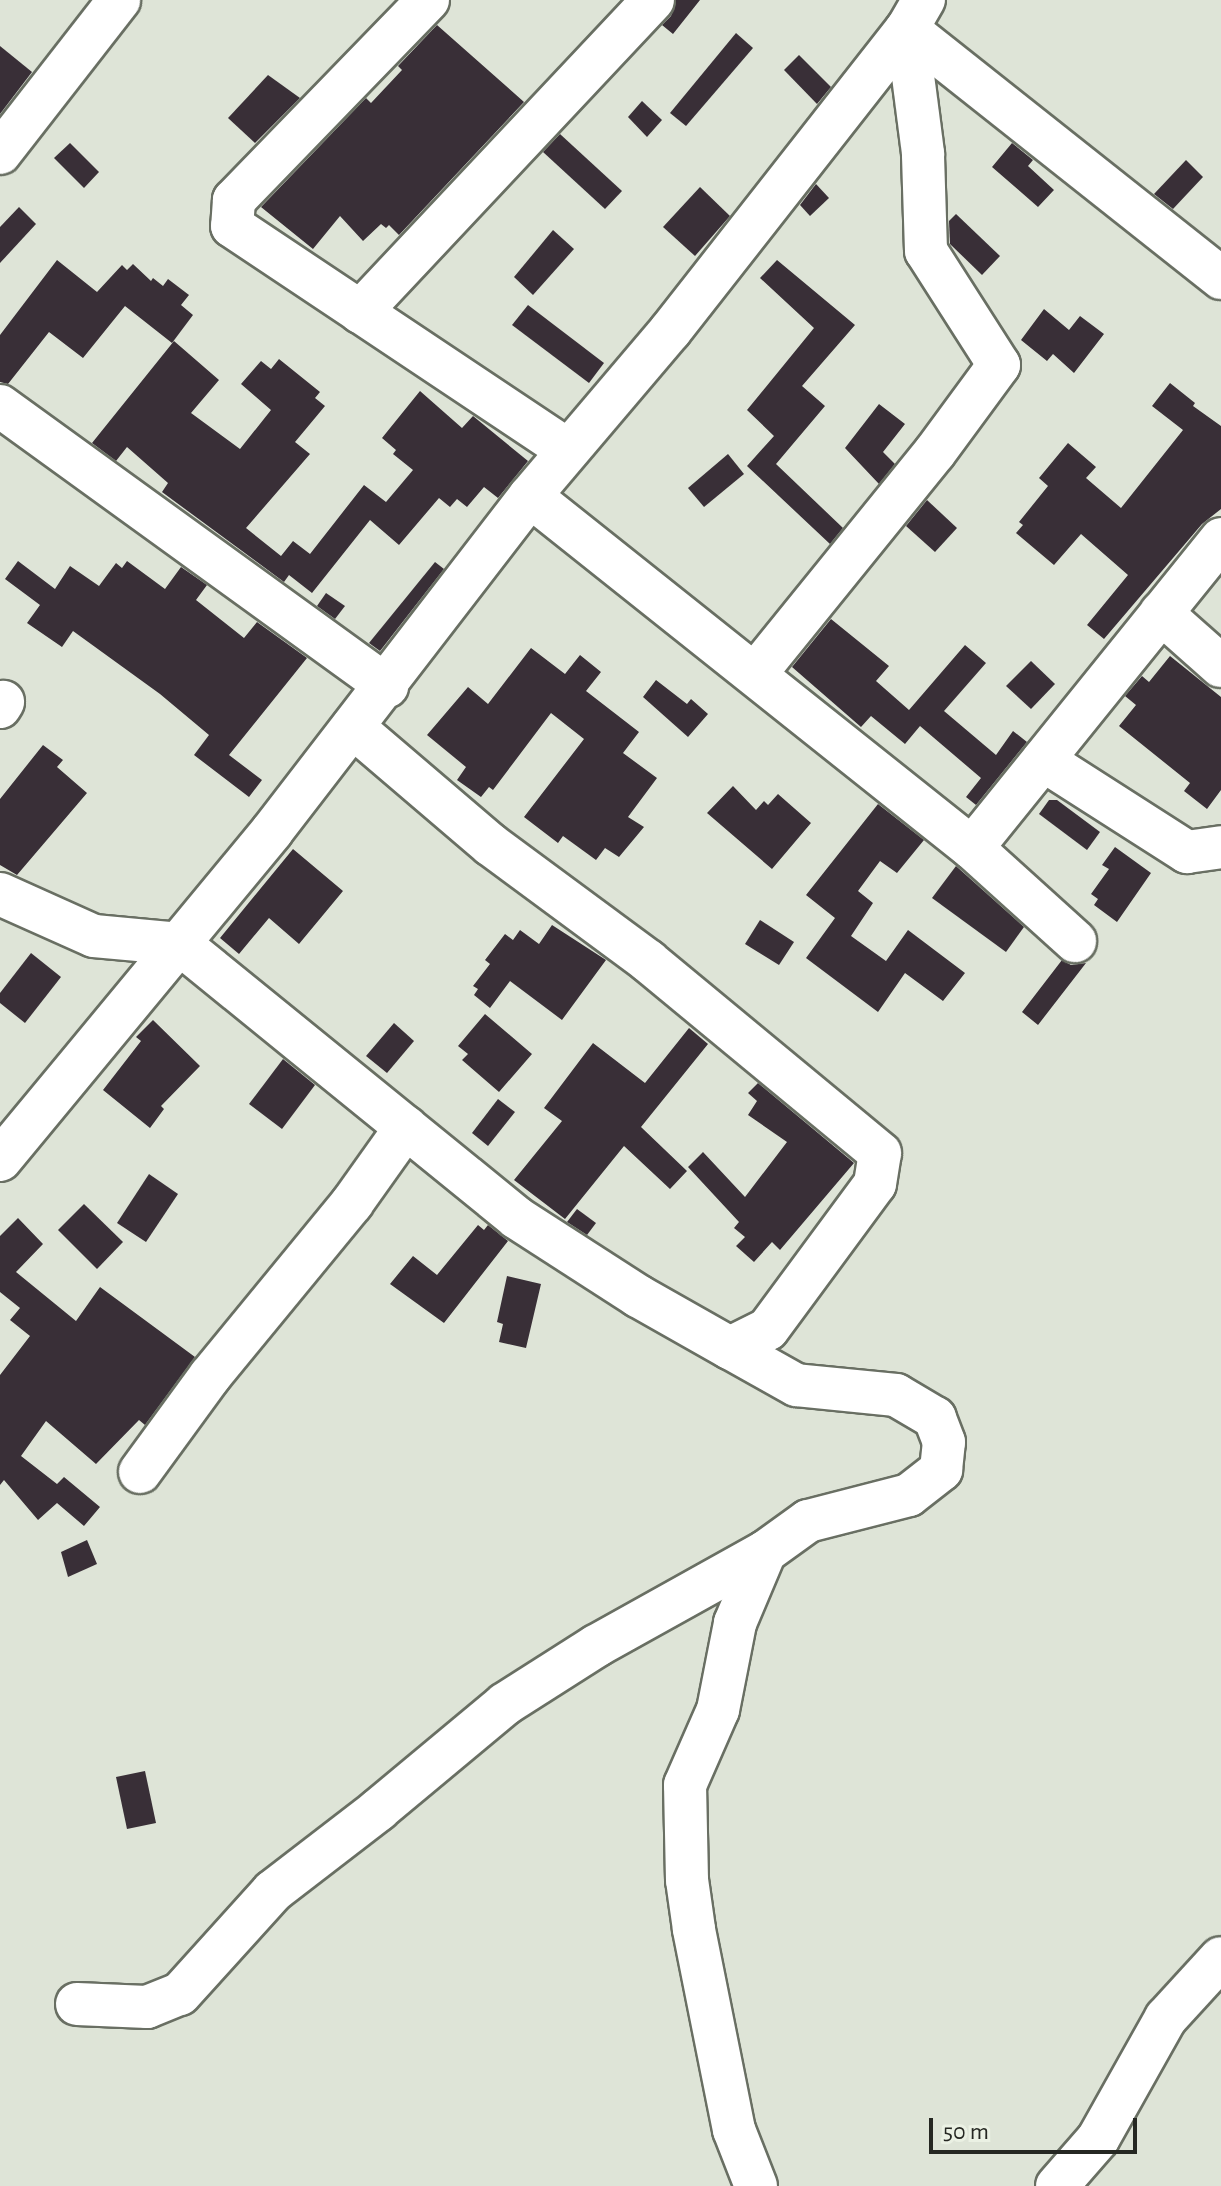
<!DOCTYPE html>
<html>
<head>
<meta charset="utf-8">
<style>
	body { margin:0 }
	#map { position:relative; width:1221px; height:2186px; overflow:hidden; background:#dee4d7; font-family:"Alegreya Sans",sans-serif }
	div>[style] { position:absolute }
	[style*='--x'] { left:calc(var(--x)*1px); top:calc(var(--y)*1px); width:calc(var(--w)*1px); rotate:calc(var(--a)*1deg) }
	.building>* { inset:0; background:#392f37 }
	.roads { filter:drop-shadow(2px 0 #696f63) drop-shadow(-2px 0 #696f63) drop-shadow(0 2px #696f63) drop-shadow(0 -2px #696f63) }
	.minor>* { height:42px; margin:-21px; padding:0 21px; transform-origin:21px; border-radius:21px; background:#fff }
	span { translate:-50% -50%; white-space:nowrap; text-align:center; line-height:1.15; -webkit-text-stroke:8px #ebf1e4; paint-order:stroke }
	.scale { position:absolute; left:929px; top:2118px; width:208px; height:36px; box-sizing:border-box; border:4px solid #252722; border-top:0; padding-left:10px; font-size:24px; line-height:28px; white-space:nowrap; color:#252722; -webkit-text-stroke:6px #ebf1e4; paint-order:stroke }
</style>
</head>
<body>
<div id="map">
	<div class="building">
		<i style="clip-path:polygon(676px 0,700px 0,673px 34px,662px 25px,671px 16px)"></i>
		<i style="clip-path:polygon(437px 25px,524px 102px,399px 235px,389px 225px,386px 228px,381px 224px,363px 241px,340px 216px,313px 249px,261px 207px,366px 98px,371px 103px,402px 70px,398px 66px)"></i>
		<i style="clip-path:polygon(736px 33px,753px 48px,686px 126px,670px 113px)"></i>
		<i style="clip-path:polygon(0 46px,32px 72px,0 114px)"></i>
		<i style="clip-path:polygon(799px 55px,831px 87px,817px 104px,784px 70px)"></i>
		<i style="clip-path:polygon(268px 75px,300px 98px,255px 143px,228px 118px)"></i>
		<i style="clip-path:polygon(642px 101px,662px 120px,647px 137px,628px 117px)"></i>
		<i style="clip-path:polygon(560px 134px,622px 191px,605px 209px,543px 152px)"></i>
		<i style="clip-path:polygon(70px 143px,99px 172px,84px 188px,54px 158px)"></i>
		<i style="clip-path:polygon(1012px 143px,1033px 160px,1028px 166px,1054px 190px,1038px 207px,992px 167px)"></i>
		<i style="clip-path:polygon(1186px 160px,1203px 177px,1173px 209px,1154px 194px)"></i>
		<i style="clip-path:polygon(816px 184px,829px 198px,810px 216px,800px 205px)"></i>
		<i style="clip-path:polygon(700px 187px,730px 216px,695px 256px,663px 227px)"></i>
		<i style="clip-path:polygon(19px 207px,36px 224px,0 263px,0 227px)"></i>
		<i style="clip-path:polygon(956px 214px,1000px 256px,982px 275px,950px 244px,949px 221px)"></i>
		<i style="clip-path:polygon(553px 230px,574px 249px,533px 295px,514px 277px)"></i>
		<i style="clip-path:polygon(57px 260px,97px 292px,122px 265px,127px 270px,133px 264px,151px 281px,153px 278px,163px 286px,168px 279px,189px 295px,181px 305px,193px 315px,172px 343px,125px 306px,83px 358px,49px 332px,8px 384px,0 382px,0 335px)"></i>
		<i style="clip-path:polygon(777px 260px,855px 325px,802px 386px,825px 406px,776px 464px,843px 528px,830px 544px,747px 466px,774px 436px,747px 410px,814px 328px,760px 278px)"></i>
		<i style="clip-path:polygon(528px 305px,604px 363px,589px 383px,512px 325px)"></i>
		<i style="clip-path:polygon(1044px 309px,1069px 330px,1080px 316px,1104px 334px,1074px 373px,1053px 354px,1047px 361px,1021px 340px)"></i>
		<i style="clip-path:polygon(174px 341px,219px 380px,191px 413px,240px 449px,271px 410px,241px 384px,261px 361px,271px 369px,279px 359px,320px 392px,315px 398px,325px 406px,295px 442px,310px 454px,246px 528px,281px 556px,293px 541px,310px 554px,364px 485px,386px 502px,413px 470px,393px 454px,396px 450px,382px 438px,420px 391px,462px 428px,473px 416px,528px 461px,498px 498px,484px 487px,467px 507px,457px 499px,450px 507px,439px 498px,399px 545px,370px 520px,312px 593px,289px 575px,284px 582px,162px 492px,168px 483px,127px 447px,116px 461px,92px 443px)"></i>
		<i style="clip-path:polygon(1170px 383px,1195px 403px,1193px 406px,1221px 426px,1221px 509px,1202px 524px,1104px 639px,1087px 625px,1128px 575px,1081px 534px,1054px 565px,1016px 533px,1023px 525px,1019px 522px,1048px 486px,1039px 478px,1068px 443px,1096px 467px,1086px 478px,1121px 508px,1183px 430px,1152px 406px)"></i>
		<i style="clip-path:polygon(879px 404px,905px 424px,883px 452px,895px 464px,879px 484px,845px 448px)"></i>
		<i style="clip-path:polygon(728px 454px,744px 474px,704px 507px,688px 488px)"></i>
		<i style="clip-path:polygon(927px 500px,957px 528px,935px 552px,906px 526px)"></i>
		<i style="clip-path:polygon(18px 561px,55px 589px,70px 566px,99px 586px,116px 563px,122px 568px,127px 561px,165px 589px,181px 567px,207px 585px,196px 600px,244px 638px,257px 622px,307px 658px,229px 755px,262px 780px,249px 797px,194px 755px,209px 735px,160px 694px,73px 631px,62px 647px,27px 623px,40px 605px,5px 579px)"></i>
		<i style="clip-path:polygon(435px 562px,444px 569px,380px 651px,369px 643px)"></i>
		<i style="clip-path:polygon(326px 593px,345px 606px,335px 619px,317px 606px)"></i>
		<i style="clip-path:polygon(831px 619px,889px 666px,876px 681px,909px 710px,965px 645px,986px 663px,944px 711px,996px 755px,1013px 731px,1027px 742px,976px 805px,966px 797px,981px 778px,920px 726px,905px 744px,871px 716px,861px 727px,792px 667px)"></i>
		<i style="clip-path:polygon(531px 648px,565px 674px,580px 655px,601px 672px,586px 691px,639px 732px,623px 753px,657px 778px,628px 817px,644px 827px,619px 857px,605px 848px,596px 860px,563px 836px,558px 843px,524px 817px,584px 739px,551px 713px,493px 790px,489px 787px,481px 797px,457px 780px,466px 767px,427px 735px,468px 687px,488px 704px)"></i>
		<i style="clip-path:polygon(1170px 656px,1221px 697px,1221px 790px,1207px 809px,1184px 791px,1190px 783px,1119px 726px,1136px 705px,1125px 696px,1142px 676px,1149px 682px)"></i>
		<i style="clip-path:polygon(1031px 661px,1055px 684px,1031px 709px,1006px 686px)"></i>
		<i style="clip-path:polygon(656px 680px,687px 704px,691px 699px,708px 714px,688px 737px,643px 697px)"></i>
		<i style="clip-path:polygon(43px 745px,63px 760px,57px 767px,87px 793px,17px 875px,0 865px,0 799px)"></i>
		<i style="clip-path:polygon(733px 786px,756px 810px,764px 801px,768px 805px,778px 794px,811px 823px,772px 869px,707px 813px)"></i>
		<i style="clip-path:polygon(1049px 800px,1057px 800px,1100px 832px,1087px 850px,1039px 814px)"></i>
		<i style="clip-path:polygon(878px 804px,924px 840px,897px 873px,880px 861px,858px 891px,873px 903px,851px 936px,886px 961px,908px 930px,965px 973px,943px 1001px,905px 973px,878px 1012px,806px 958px,835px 918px,806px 895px)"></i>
		<i style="clip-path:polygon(1115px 847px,1151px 873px,1117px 922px,1094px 905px,1098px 899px,1091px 894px,1109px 869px,1102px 865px)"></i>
		<i style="clip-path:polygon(293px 849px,343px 891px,299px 944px,269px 918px,239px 954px,220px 938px)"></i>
		<i style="clip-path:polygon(956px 866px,1024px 927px,1006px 952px,932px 898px)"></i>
		<i style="clip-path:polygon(760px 920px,794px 942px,779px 965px,745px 944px)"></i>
		<i style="clip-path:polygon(552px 925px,606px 960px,562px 1020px,510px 981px,490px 1008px,474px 995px,478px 989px,473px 986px,490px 964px,485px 960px,505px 934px,513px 940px,520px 930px,539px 944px)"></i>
		<i style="clip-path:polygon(31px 953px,61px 977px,25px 1023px,0 1003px,0 993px)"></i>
		<i style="clip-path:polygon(1062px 960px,1071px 965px,1086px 963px,1038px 1025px,1022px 1012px)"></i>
		<i style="clip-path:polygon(485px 1014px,532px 1054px,499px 1092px,462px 1060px,468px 1054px,458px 1046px)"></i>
		<i style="clip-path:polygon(153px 1020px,200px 1066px,161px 1106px,164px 1109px,150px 1128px,103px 1090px,141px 1041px,136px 1037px)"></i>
		<i style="clip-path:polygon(394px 1023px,414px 1041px,387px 1073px,366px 1056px)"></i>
		<i style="clip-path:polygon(689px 1028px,708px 1044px,641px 1127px,687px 1171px,670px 1189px,624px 1146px,565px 1219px,514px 1180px,562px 1121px,544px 1108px,593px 1043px,645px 1083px)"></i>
		<i style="clip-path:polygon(283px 1059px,315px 1085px,282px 1129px,249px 1104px)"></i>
		<i style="clip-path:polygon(758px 1083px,854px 1163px,780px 1250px,772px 1242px,754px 1262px,736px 1246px,745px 1237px,734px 1228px,739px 1222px,688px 1167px,703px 1152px,745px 1197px,787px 1142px,748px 1115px,757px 1101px,748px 1093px)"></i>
		<i style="clip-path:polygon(498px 1099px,515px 1112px,488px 1146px,472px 1133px)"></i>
		<i style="clip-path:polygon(149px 1174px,178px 1194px,146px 1242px,117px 1223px)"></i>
		<i style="clip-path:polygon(84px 1204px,123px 1242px,97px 1269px,58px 1230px)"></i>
		<i style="clip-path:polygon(577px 1209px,596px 1223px,587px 1235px,567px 1222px)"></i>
		<i style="clip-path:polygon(18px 1218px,43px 1244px,16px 1272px,76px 1321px,100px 1287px,195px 1357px,145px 1425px,139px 1420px,96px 1464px,46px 1421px,21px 1456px,57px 1484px,64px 1477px,100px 1507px,84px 1526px,57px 1503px,38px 1520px,4px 1480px,0 1485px,0 1375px,30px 1336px,10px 1320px,20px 1308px,0 1292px,0 1236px)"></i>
		<i style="clip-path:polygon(478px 1225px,484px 1230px,488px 1225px,508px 1241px,444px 1323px,390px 1284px,413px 1256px,437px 1275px)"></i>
		<i style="clip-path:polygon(507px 1276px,541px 1284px,526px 1348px,499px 1342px,503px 1324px,497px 1322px)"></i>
		<i style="clip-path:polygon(87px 1540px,97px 1564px,68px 1577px,61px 1552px)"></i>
		<i style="clip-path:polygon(145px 1771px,156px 1823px,127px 1829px,116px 1777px)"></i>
	</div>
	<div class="roads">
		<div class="minor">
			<i style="--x:428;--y:0;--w:279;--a:134.1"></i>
			<i style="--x:234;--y:200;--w:26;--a:94"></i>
			<i style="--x:232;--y:226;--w:404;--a:33.7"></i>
			<i style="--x:907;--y:29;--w:401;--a:38.4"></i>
			<i style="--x:0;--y:153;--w:194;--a:-52.1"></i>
			<i style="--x:360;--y:312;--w:428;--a:-46.8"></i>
			<i style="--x:0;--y:406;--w:478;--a:35.9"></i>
			<i style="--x:530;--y:496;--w:565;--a:38.53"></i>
			<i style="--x:972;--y:848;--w:139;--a:42.1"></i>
			<i style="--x:1161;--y:613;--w:80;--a:41.5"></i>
			<i style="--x:756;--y:673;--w:284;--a:-51"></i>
			<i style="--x:935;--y:452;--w:108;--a:-53.7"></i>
			<i style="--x:999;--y:365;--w:135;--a:-122.6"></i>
			<i style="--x:926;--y:251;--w:98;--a:-91.8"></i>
			<i style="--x:923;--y:153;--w:125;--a:-97.4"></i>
			<i style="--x:0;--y:707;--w:6;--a:-59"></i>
			<i style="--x:1043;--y:760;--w:171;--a:32.6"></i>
			<i style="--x:1187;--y:852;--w:34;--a:-8"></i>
			<i style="--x:972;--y:848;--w:397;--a:-51.1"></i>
			<i style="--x:0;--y:894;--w:103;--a:24.1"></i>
			<i style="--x:94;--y:936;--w:86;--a:5.3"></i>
			<i style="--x:180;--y:944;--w:434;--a:39.1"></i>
			<i style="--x:517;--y:1218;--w:144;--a:32.8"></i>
			<i style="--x:638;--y:1296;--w:106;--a:29.5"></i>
			<i style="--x:730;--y:1348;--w:42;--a:-26.6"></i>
			<i style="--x:768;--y:1329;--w:180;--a:-53.6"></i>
			<i style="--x:875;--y:1184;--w:31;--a:-81"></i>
			<i style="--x:880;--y:1153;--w:301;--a:-140.4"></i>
			<i style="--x:648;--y:961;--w:195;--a:-143.5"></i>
			<i style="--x:491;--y:845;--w:182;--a:-139.5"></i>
			<i style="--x:0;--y:1160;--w:427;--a:-50.4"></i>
			<i style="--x:272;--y:831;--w:423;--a:-52.4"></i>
			<i style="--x:530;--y:496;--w:216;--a:-49.7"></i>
			<i style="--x:670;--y:331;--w:384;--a:-51.9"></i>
			<i style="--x:907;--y:29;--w:34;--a:-60"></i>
			<i style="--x:140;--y:1472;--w:119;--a:-53.9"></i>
			<i style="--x:210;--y:1376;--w:224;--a:-50.6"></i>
			<i style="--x:352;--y:1203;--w:93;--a:-54.6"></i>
			<i style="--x:77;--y:2004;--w:70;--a:2.5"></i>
			<i style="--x:147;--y:2007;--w:35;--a:-22"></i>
			<i style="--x:180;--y:1994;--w:139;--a:-47.9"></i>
			<i style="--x:273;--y:1891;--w:133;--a:-37.6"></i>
			<i style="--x:378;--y:1810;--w:165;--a:-39.8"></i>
			<i style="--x:505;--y:1704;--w:108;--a:-32.5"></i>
			<i style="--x:596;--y:1646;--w:193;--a:-29.1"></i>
			<i style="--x:765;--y:1552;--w:53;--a:-35.8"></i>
			<i style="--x:808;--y:1521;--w:104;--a:-14.4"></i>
			<i style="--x:909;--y:1495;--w:41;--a:-38"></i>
			<i style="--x:941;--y:1470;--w:28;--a:-84"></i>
			<i style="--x:944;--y:1442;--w:26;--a:-111"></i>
			<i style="--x:935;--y:1418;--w:45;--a:-149.5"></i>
			<i style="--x:896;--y:1395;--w:100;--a:-174.3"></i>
			<i style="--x:796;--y:1385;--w:76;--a:-150.7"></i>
			<i style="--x:756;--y:2186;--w:60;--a:-111.4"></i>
			<i style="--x:734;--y:2130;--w:205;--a:-101.3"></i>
			<i style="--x:694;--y:1929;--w:49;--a:-98.1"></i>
			<i style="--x:687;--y:1880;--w:95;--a:-91.2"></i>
			<i style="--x:685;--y:1785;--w:82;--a:-66.3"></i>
			<i style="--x:718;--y:1710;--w:89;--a:-78.9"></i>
			<i style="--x:735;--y:1623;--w:77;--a:-67.1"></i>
			<i style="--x:1057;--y:2186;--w:62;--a:-48.9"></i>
			<i style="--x:1098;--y:2139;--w:139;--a:-60.7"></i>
			<i style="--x:1166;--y:2018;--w:81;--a:-47.5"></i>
		</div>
	</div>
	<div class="scale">50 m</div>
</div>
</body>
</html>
